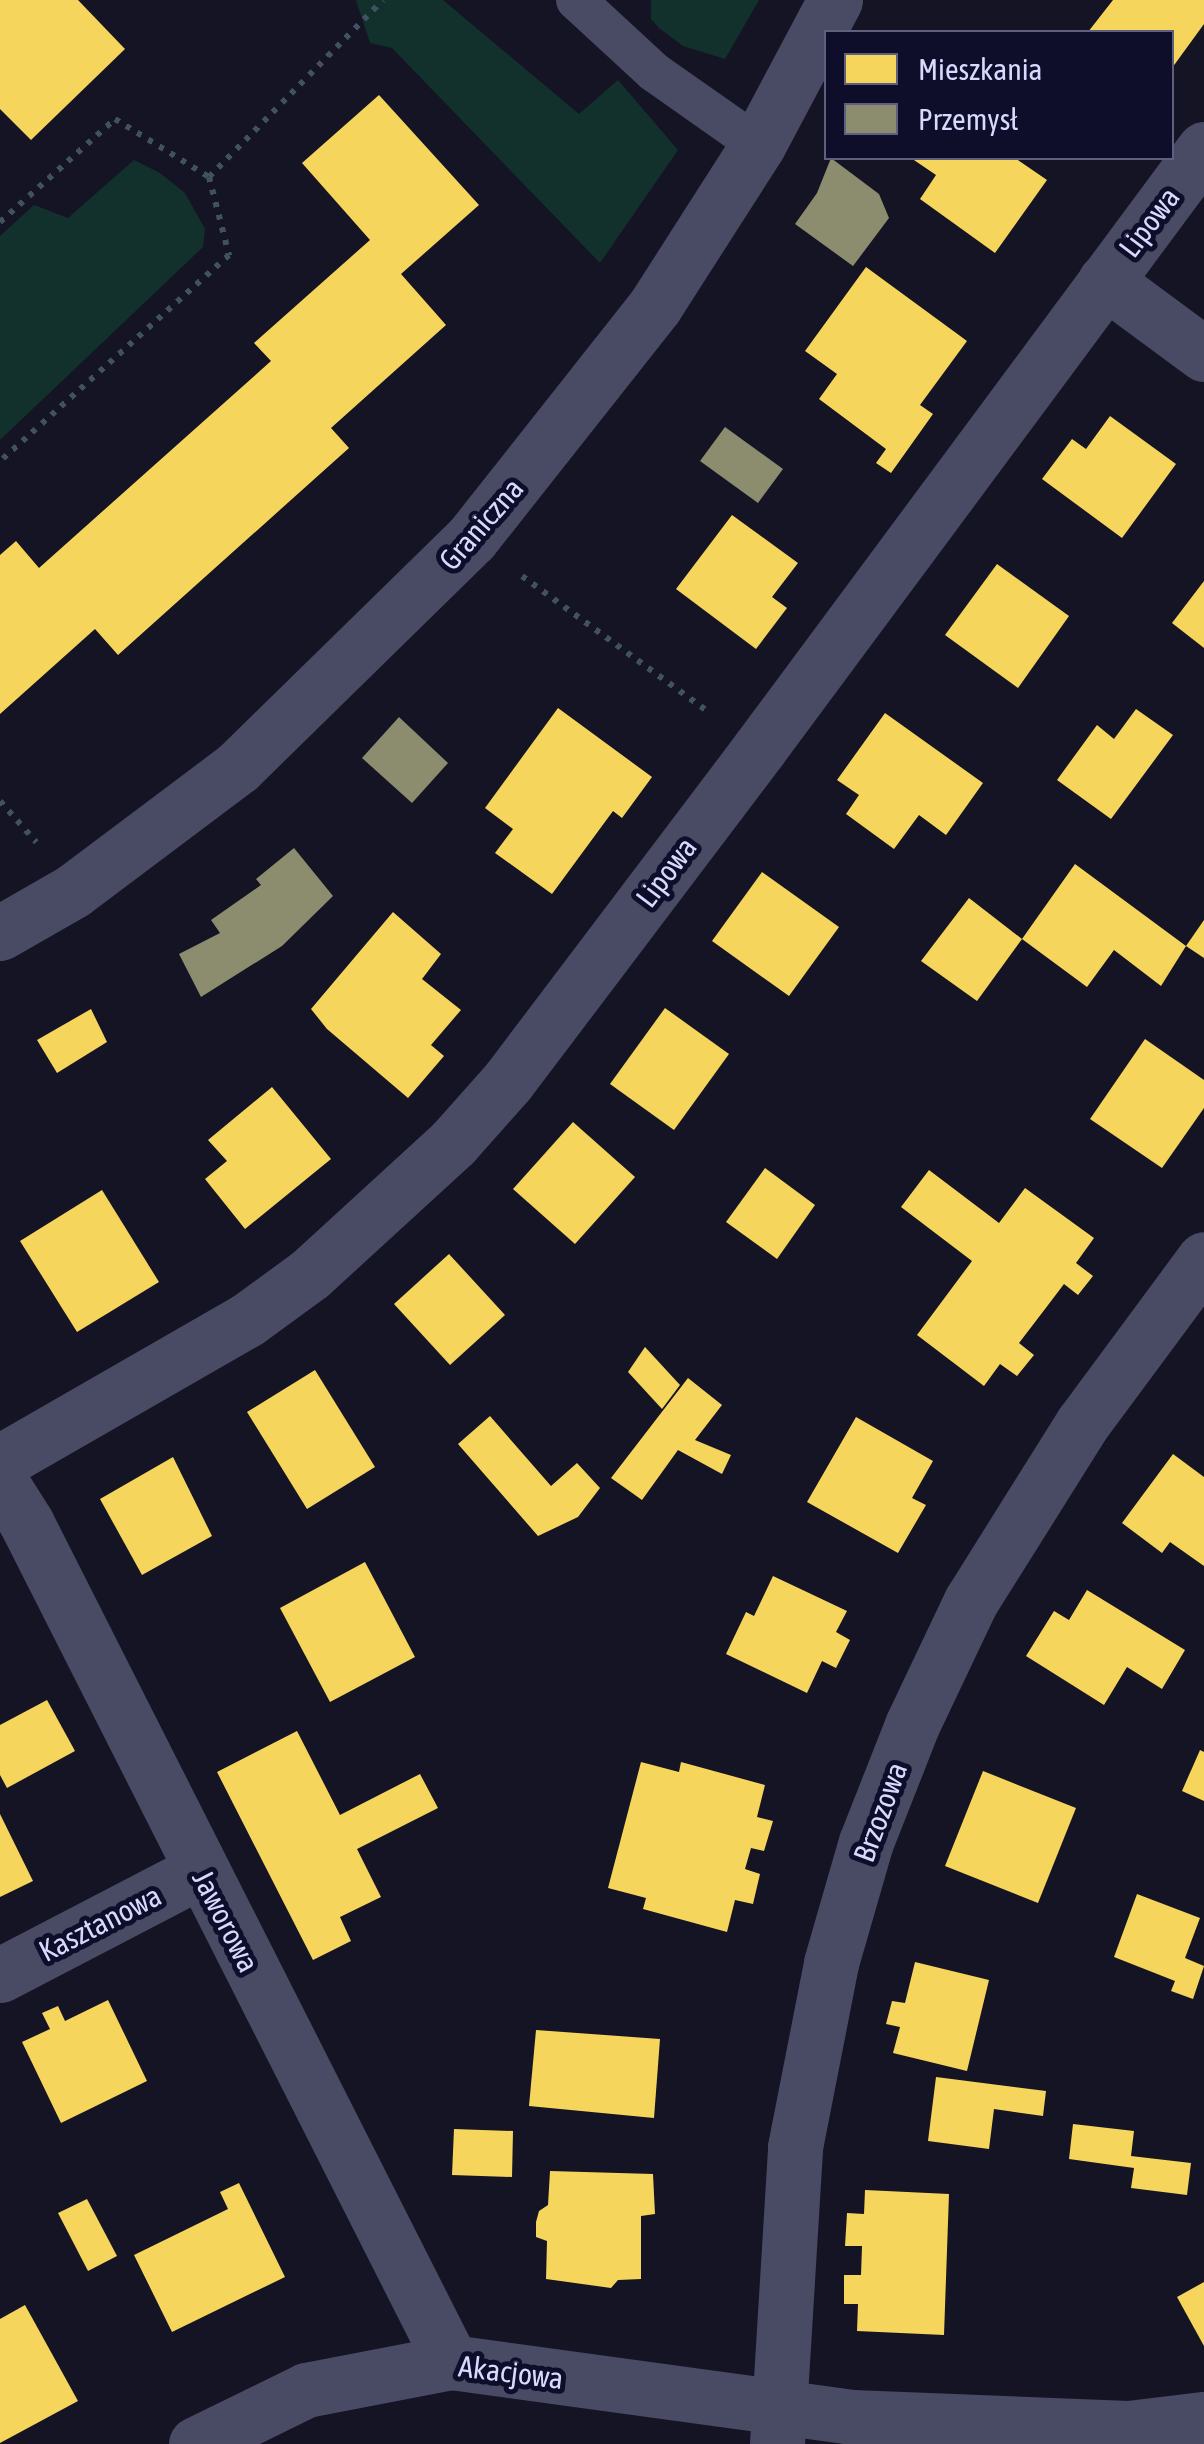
<!DOCTYPE html>
<html>
<head>
<meta charset="utf-8">
<style>
	body { margin:0 }
	#map { position:relative; width:1204px; height:2444px; overflow:hidden; background:#151424; font-family:"Asap Condensed",sans-serif }
	div>[style] { position:absolute }
	[style*='--x'] { left:calc(var(--x)*1px); top:calc(var(--y)*1px); width:calc(var(--w)*1px); rotate:calc(var(--a)*1deg) }
	.green>* { inset:0; background:#12312d }
	.homes>* { inset:0; background:#f6d55c }
	.industry>* { inset:0; background:#8c8c6e }
	.path>* { height:6px; margin-top:-3px; transform-origin:0; background:repeating-linear-gradient(90deg,#40515f 0 5px,transparent 0 13px) }
	.service>* { height:40px; margin:-20px; padding:0 20px; transform-origin:20px; border-radius:20px; background:#494b65 }
	.minor>* { height:55px; margin:-27.5px; padding:0 27.5px; transform-origin:27.5px; border-radius:27.5px; background:#494b65 }
	span { translate:-50% -50%; white-space:nowrap; text-align:center; line-height:1.15; -webkit-text-stroke:10px #0f0e2a; paint-order:stroke }
	.street-label { font-size:30px; color:#d8d9ff }
	.legend { position:absolute; left:824px; top:30px; width:350px; height:130px; box-sizing:border-box; background:#0f0e2a; border:2px solid #5f5f7f; margin:0; padding:12px 18px; list-style:none; font-size:30px; color:#d8d9ff }
	.legend li { display:flex; align-items:center; gap:20px; height:50px }
	.legend b { width:50px; border:2px solid #5f5f7f }
</style>
</head>
<body>
<div id="map">
	<div class="green">
		<i style="clip-path:polygon(356px 0,443px 0,579px 114px,618px 80px,678px 150px,600px 263px,392px 48px,370px 43px)"></i>
		<i style="clip-path:polygon(651px 0,759px 0,725px 59px,683px 46px,659px 28px,651px 19px)"></i>
		<i style="clip-path:polygon(134px 160px,160px 173px,185px 193px,205px 229px,203px 247px,0 440px,0 236px,34px 205px,68px 218px)"></i>
	</div>
	<div class="homes">
		<i style="clip-path:polygon(0 0,78px 0,125px 49px,31px 140px,0 109px)"></i>
		<i style="clip-path:polygon(1113px 0,1204px 0,1204px 24px,1172px 68px,1172px 32px,1088px 32px)"></i>
		<i style="clip-path:polygon(379px 95px,479px 205px,401px 274px,446px 325px,331px 428px,349px 448px,118px 655px,95px 629px,0 714px,0 555px,16px 541px,39px 568px,271px 361px,254px 343px,370px 240px,302px 163px)"></i>
		<i style="clip-path:polygon(911px 158px,1015px 158px,1047px 180px,995px 253px,920px 199px,936px 175px)"></i>
		<i style="clip-path:polygon(866px 267px,967px 341px,920px 405px,933px 414px,891px 473px,876px 463px,886px 449px,819px 399px,837px 374px,805px 351px)"></i>
		<i style="clip-path:polygon(1110px 416px,1176px 464px,1122px 538px,1042px 479px,1072px 439px,1086px 449px)"></i>
		<i style="clip-path:polygon(732px 515px,798px 563px,772px 597px,787px 608px,756px 649px,676px 589px)"></i>
		<i style="clip-path:polygon(997px 564px,1069px 616px,1018px 688px,945px 635px)"></i>
		<i style="clip-path:polygon(1204px 581px,1204px 648px,1172px 623px)"></i>
		<i style="clip-path:polygon(558px 708px,652px 777px,622px 818px,613px 811px,552px 894px,495px 853px,513px 829px,485px 808px)"></i>
		<i style="clip-path:polygon(1136px 709px,1173px 735px,1111px 819px,1057px 780px,1097px 725px,1114px 739px)"></i>
		<i style="clip-path:polygon(885px 713px,983px 783px,946px 835px,919px 815px,894px 849px,846px 814px,859px 795px,837px 780px)"></i>
		<i style="clip-path:polygon(1075px 864px,1186px 946px,1161px 986px,1114px 950px,1087px 987px,1022px 939px)"></i>
		<i style="clip-path:polygon(762px 872px,839px 927px,789px 996px,712px 941px)"></i>
		<i style="clip-path:polygon(969px 898px,1022px 939px,977px 1001px,921px 961px)"></i>
		<i style="clip-path:polygon(393px 912px,441px 954px,422px 979px,461px 1010px,431px 1045px,444px 1056px,408px 1098px,327px 1029px,311px 1009px)"></i>
		<i style="clip-path:polygon(1204px 920px,1204px 958px,1186px 946px)"></i>
		<i style="clip-path:polygon(665px 1008px,729px 1054px,674px 1130px,610px 1084px)"></i>
		<i style="clip-path:polygon(91px 1009px,107px 1042px,57px 1073px,37px 1040px)"></i>
		<i style="clip-path:polygon(1145px 1039px,1204px 1080px,1204px 1108px,1162px 1168px,1090px 1119px)"></i>
		<i style="clip-path:polygon(272px 1087px,331px 1159px,245px 1229px,205px 1179px,227px 1161px,208px 1140px)"></i>
		<i style="clip-path:polygon(573px 1122px,635px 1177px,575px 1244px,513px 1189px)"></i>
		<i style="clip-path:polygon(765px 1168px,815px 1205px,777px 1259px,726px 1222px)"></i>
		<i style="clip-path:polygon(929px 1170px,999px 1223px,1025px 1188px,1094px 1238px,1076px 1263px,1093px 1276px,1078px 1295px,1064px 1284px,1042px 1313px,1019px 1343px,1034px 1355px,1017px 1376px,1000px 1364px,984px 1386px,917px 1335px,972px 1261px,901px 1207px)"></i>
		<i style="clip-path:polygon(102px 1190px,159px 1282px,77px 1332px,20px 1241px)"></i>
		<i style="clip-path:polygon(449px 1254px,505px 1315px,450px 1365px,394px 1304px)"></i>
		<i style="clip-path:polygon(645px 1347px,680px 1385px,662px 1409px,628px 1372px)"></i>
		<i style="clip-path:polygon(315px 1370px,375px 1467px,307px 1509px,247px 1412px)"></i>
		<i style="clip-path:polygon(688px 1378px,722px 1405px,695px 1440px,731px 1455px,722px 1474px,678px 1450px,642px 1500px,611px 1478px)"></i>
		<i style="clip-path:polygon(490px 1416px,551px 1486px,577px 1463px,600px 1488px,578px 1517px,538px 1536px,458px 1444px)"></i>
		<i style="clip-path:polygon(856px 1417px,933px 1461px,912px 1498px,926px 1505px,898px 1553px,807px 1502px)"></i>
		<i style="clip-path:polygon(1173px 1454px,1204px 1477px,1204px 1566px,1170px 1542px,1162px 1553px,1122px 1523px)"></i>
		<i style="clip-path:polygon(173px 1457px,212px 1536px,142px 1575px,100px 1499px)"></i>
		<i style="clip-path:polygon(365px 1562px,415px 1657px,330px 1702px,280px 1608px)"></i>
		<i style="clip-path:polygon(773px 1576px,847px 1611px,836px 1632px,850px 1640px,836px 1668px,822px 1661px,807px 1693px,726px 1654px,746px 1612px,754px 1616px)"></i>
		<i style="clip-path:polygon(1087px 1590px,1185px 1650px,1162px 1689px,1127px 1667px,1104px 1705px,1026px 1656px,1054px 1611px,1069px 1620px)"></i>
		<i style="clip-path:polygon(47px 1700px,75px 1751px,7px 1788px,0 1775px,0 1725px)"></i>
		<i style="clip-path:polygon(297px 1731px,340px 1815px,420px 1774px,438px 1808px,357px 1849px,381px 1897px,340px 1917px,351px 1941px,313px 1960px,217px 1772px)"></i>
		<i style="clip-path:polygon(1200px 1750px,1204px 1752px,1204px 1801px,1182px 1791px)"></i>
		<i style="clip-path:polygon(641px 1762px,679px 1772px,681px 1762px,765px 1785px,757px 1817px,773px 1821px,764px 1851px,751px 1848px,745px 1869px,760px 1874px,753px 1904px,735px 1900px,727px 1932px,643px 1909px,646px 1898px,608px 1888px)"></i>
		<i style="clip-path:polygon(983px 1771px,1076px 1808px,1038px 1903px,945px 1866px)"></i>
		<i style="clip-path:polygon(0 1814px,33px 1881px,0 1897px)"></i>
		<i style="clip-path:polygon(1137px 1894px,1200px 1918px,1185px 1958px,1204px 1966px,1193px 1999px,1171px 1991px,1175px 1981px,1114px 1957px)"></i>
		<i style="clip-path:polygon(915px 1962px,989px 1980px,967px 2071px,893px 2053px,900px 2027px,886px 2024px,892px 2001px,905px 2003px)"></i>
		<i style="clip-path:polygon(108px 2000px,147px 2081px,61px 2123px,22px 2042px,50px 2029px,42px 2013px,58px 2006px,65px 2021px)"></i>
		<i style="clip-path:polygon(536px 2030px,660px 2039px,654px 2118px,529px 2106px)"></i>
		<i style="clip-path:polygon(936px 2077px,1046px 2091px,1043px 2116px,994px 2109px,989px 2149px,928px 2141px)"></i>
		<i style="clip-path:polygon(1073px 2124px,1134px 2131px,1131px 2156px,1191px 2163px,1187px 2195px,1131px 2188px,1134px 2168px,1069px 2159px)"></i>
		<i style="clip-path:polygon(454px 2129px,513px 2131px,512px 2177px,452px 2175px)"></i>
		<i style="clip-path:polygon(550px 2171px,653px 2174px,655px 2214px,641px 2216px,641px 2279px,618px 2280px,611px 2288px,546px 2279px,547px 2241px,536px 2237px,536px 2222px,539px 2211px,548px 2205px)"></i>
		<i style="clip-path:polygon(239px 2183px,285px 2277px,172px 2332px,134px 2255px,228px 2209px,220px 2192px)"></i>
		<i style="clip-path:polygon(865px 2190px,949px 2194px,944px 2335px,857px 2331px,858px 2304px,844px 2304px,844px 2275px,861px 2275px,862px 2246px,845px 2246px,847px 2213px,864px 2214px)"></i>
		<i style="clip-path:polygon(87px 2199px,117px 2256px,88px 2271px,58px 2213px)"></i>
		<i style="clip-path:polygon(1204px 2282px,1204px 2346px,1177px 2297px)"></i>
		<i style="clip-path:polygon(25px 2305px,78px 2401px,0 2443px,0 2319px)"></i>
	</div>
	<div class="industry">
		<i style="clip-path:polygon(831px 158px,879px 194px,889px 218px,853px 266px,795px 224px,817px 193px)"></i>
		<i style="clip-path:polygon(725px 427px,783px 469px,758px 503px,700px 461px)"></i>
		<i style="clip-path:polygon(399px 717px,448px 763px,412px 803px,362px 758px)"></i>
		<i style="clip-path:polygon(294px 848px,333px 896px,282px 946px,201px 997px,179px 954px,220px 933px,211px 920px,261px 885px,256px 879px)"></i>
	</div>
	<div class="path">
		<i style="--x:209;--y:177;--w:248;--a:-45.5"></i>
		<i style="--x:0;--y:222;--w:154;--a:-41.8"></i>
		<i style="--x:115;--y:119;--w:110;--a:31.7"></i>
		<i style="--x:209;--y:177;--w:81;--a:75.6"></i>
		<i style="--x:229;--y:255;--w:308;--a:138"></i>
		<i style="--x:522;--y:576;--w:233;--a:36.1"></i>
		<i style="--x:0;--y:801;--w:55;--a:48.7"></i>
	</div>
	<div class="service">
		<i style="--x:576;--y:0;--w:106;--a:42.7"></i>
		<i style="--x:654;--y:72;--w:127;--a:35.1"></i>
	</div>
	<div class="minor">
		<i style="--x:1105;--y:281;--w:123;--a:36.4"></i>
		<i style="--x:0;--y:933;--w:84;--a:-29.9"></i>
		<i style="--x:73;--y:891;--w:206;--a:-36.9"></i>
		<i style="--x:238;--y:767;--w:326;--a:-44.4"></i>
		<i style="--x:471;--y:539;--w:297;--a:-51.7"></i>
		<i style="--x:655;--y:306;--w:191;--a:-57.4"></i>
		<i style="--x:758;--y:145;--w:164;--a:-62"></i>
		<i style="--x:0;--y:1462;--w:285;--a:-29.9"></i>
		<i style="--x:247;--y:1320;--w:78;--a:-36.1"></i>
		<i style="--x:310;--y:1274;--w:194;--a:-42.5"></i>
		<i style="--x:453;--y:1143;--w:83;--a:-48.4"></i>
		<i style="--x:508;--y:1081;--w:416;--a:-52.9"></i>
		<i style="--x:759;--y:749;--w:747;--a:-53.44"></i>
		<i style="--x:0;--y:1481;--w:49;--a:57.6"></i>
		<i style="--x:26;--y:1522;--w:941;--a:63.16"></i>
		<i style="--x:0;--y:1975;--w:225;--a:-27.5"></i>
		<i style="--x:196;--y:2444;--w:123;--a:-26.1"></i>
		<i style="--x:306;--y:2390;--w:148;--a:-10.9"></i>
		<i style="--x:451;--y:2362;--w:405;--a:7.8"></i>
		<i style="--x:852;--y:2417;--w:276;--a:2.3"></i>
		<i style="--x:1128;--y:2428;--w:77;--a:-6.8"></i>
		<i style="--x:777;--y:2444;--w:298;--a:-86.5"></i>
		<i style="--x:795;--y:2147;--w:187;--a:-78.9"></i>
		<i style="--x:831;--y:1963;--w:126;--a:-73.9"></i>
		<i style="--x:866;--y:1842;--w:126;--a:-68.5"></i>
		<i style="--x:912;--y:1725;--w:137;--a:-64.6"></i>
		<i style="--x:971;--y:1601;--w:209;--a:-57.9"></i>
		<i style="--x:1082;--y:1424;--w:205;--a:-53.5"></i>
	</div>
	<div class="street-label">
		<span style="left:1149px;top:222px;rotate:-53deg">Lipowa</span>
		<span style="left:481px;top:524px;rotate:-49deg">Graniczna</span>
		<span style="left:666px;top:872px;rotate:-53deg">Lipowa</span>
		<span style="left:880px;top:1812px;rotate:-70deg">Brzozowa</span>
		<span style="left:226px;top:1921px;rotate:63deg">Jaworowa</span>
		<span style="left:100px;top:1923px;rotate:-27deg">Kasztanowa</span>
		<span style="left:511px;top:2372px;rotate:7deg">Akacjowa</span>
	</div>
	<ul class="legend">
	<li><b style="height:28px;background:#f6d55c"></b>Mieszkania</li>
	<li><b style="height:28px;background:#8c8c6e"></b>Przemysł</li>
	</ul>
</div>
</body>
</html>
